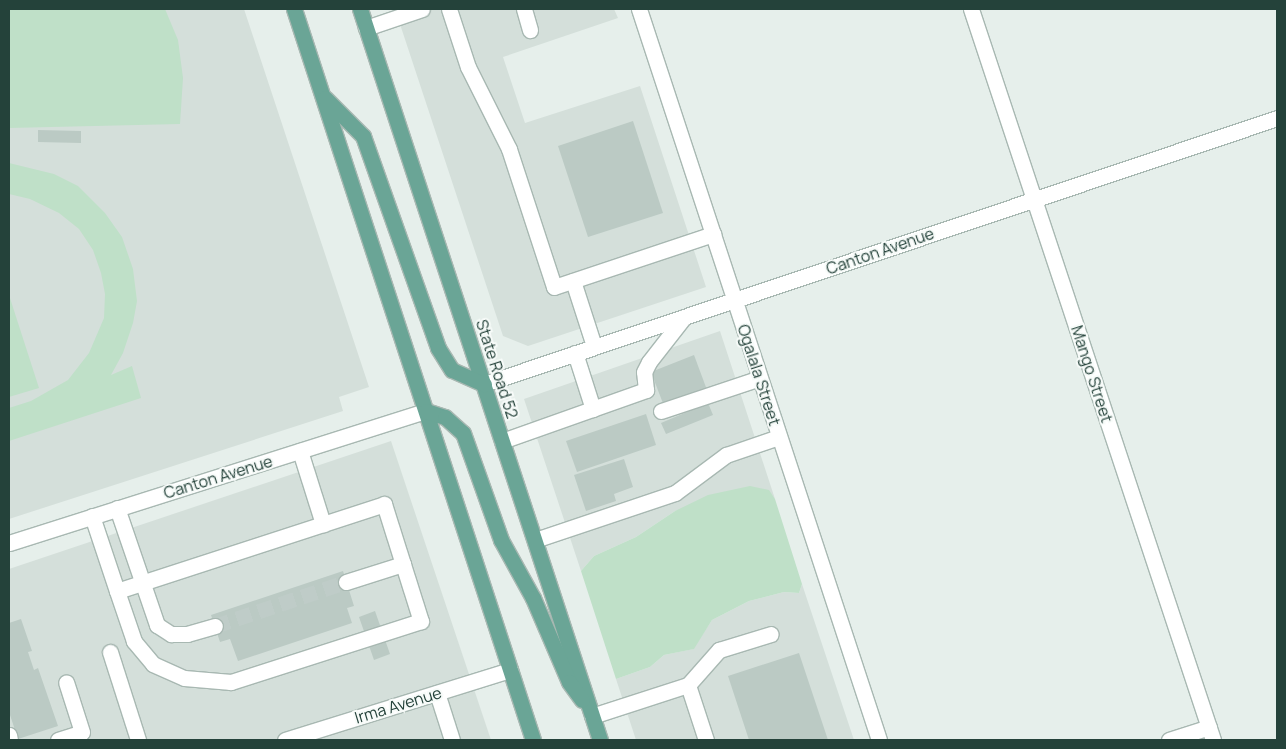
<!DOCTYPE html>
<html>
<head>
<meta charset="utf-8">
<style>
	body { margin:0 }
	#map { position:relative; width:1286px; height:749px; overflow:hidden; background:#e6efeb; font-family:Manrope,sans-serif }
	div>[style] { position:absolute }
	[style*='--x'] { left:calc(var(--x)*1px); top:calc(var(--y)*1px); width:calc(var(--w)*1px); rotate:calc(var(--a)*1deg) }
	.built>* { inset:0; background:#d4dfda }
	.green>* { inset:0; background:#bfe0c8 }
	.building>* { inset:0; background:#bbcac4 }
	.minor-tunnel>* { height:15px; margin-top:-7.5px; transform-origin:0; background:repeating-linear-gradient(90deg,#bfccc8 0 15px,transparent 0 23px) }
	.roads { filter:drop-shadow(1px 0 #a8b8b2) drop-shadow(-1px 0 #a8b8b2) drop-shadow(0 1px #a8b8b2) drop-shadow(0 -1px #a8b8b2) }
	.minor>* { height:15px; margin:-7.5px; padding:0 7.5px; transform-origin:7.5px; border-radius:7.5px; background:#fff }
	.major>* { height:15px; margin:-7.5px; padding:0 7.5px; transform-origin:7.5px; border-radius:7.5px; background:#6aa596 }
	span { translate:-50% -50%; white-space:nowrap; text-align:center; line-height:1.15; -webkit-text-stroke:4px #f7fbf9; paint-order:stroke }
	.street-label { font-size:16px; color:#24423a }
	.frame { position:absolute; inset:0; border:10px solid #24423a; pointer-events:none }
</style>
</head>
<body>
<div id="map">
	<div class="built">
		<i style="clip-path:polygon(9px 9px,244px 9px,369px 387px,339px 397px,343px 411px,9px 519px)"></i>
		<i style="clip-path:polygon(395px 9px,614px 9px,618px 18px,503px 57px,525px 123px,640px 86px,706px 287px,528px 346px,503px 336px)"></i>
		<i style="clip-path:polygon(720px 331px,775px 499px,768px 490px,675px 511px,636px 537px,594px 556px,581px 571px,524px 399px)"></i>
		<i style="clip-path:polygon(391px 441px,491px 740px,9px 740px,9px 569px)"></i>
		<i style="clip-path:polygon(802px 584px,854px 740px,636px 740px,616px 679px,650px 667px,664px 655px,693px 649px,712px 620px,749px 601px,784px 592px,799px 593px)"></i>
	</div>
	<div class="green">
		<i style="clip-path:polygon(9px 9px,165px 9px,178px 40px,183px 78px,180px 124px,9px 128px)"></i>
		<i style="clip-path:polygon(9px 163px,54px 174px,78px 186px,105px 213px,122px 237px,133px 269px,137px 301px,133px 323px,123px 353px,111px 375px,132px 366px,141px 398px,9px 441px,9px 408px,31px 401px,68px 380px,89px 353px,104px 318px,105px 294px,101px 273px,93px 250px,79px 229px,59px 213px,30px 199px,9px 194px)"></i>
		<i style="clip-path:polygon(9px 295px,39px 388px,9px 397px)"></i>
		<i style="clip-path:polygon(750px 486px,769px 490px,775px 499px,802px 584px,799px 593px,784px 592px,749px 601px,712px 620px,694px 649px,664px 655px,650px 667px,616px 679px,581px 571px,594px 556px,636px 537px,675px 511px,708px 495px)"></i>
	</div>
	<div class="building">
		<i style="clip-path:polygon(633px 121px,663px 213px,588px 237px,558px 146px)"></i>
		<i style="clip-path:polygon(38px 130px,81px 131px,81px 143px,38px 142px)"></i>
		<i style="clip-path:polygon(694px 355px,707px 390px,664px 406px,651px 372px)"></i>
		<i style="clip-path:polygon(708px 403px,713px 415px,666px 434px,661px 423px)"></i>
		<i style="clip-path:polygon(646px 414px,656px 445px,577px 472px,566px 441px)"></i>
		<i style="clip-path:polygon(624px 459px,633px 487px,614px 494px,616px 501px,586px 511px,574px 475px)"></i>
		<i style="clip-path:polygon(343px 571px,354px 606px,347px 608px,352px 623px,238px 661px,230px 639px,220px 642px,211px 615px)"></i>
		<i style="clip-path:polygon(375px 611px,390px 654px,374px 660px,359px 617px)"></i>
		<i style="clip-path:polygon(21px 619px,32px 651px,28px 652px,34px 670px,38px 668px,58px 726px,18px 739px,9px 712px,9px 623px)"></i>
		<i style="clip-path:polygon(799px 653px,828px 740px,749px 740px,728px 676px)"></i>
	</div>
	<div class="minor-tunnel">
		<i style="--x:215;--y:626;--w:138;--a:-18.6"></i>
	</div>
	<div class="roads">
		<div class="minor">
			<i style="--x:449;--y:9;--w:61;--a:71.9"></i>
			<i style="--x:468;--y:67;--w:92;--a:63.4"></i>
			<i style="--x:509;--y:149;--w:145;--a:71.9"></i>
			<i style="--x:554;--y:287;--w:168;--a:-18.4"></i>
			<i style="--x:524;--y:9;--w:22;--a:74"></i>
			<i style="--x:639;--y:9;--w:769;--a:71.82"></i>
			<i style="--x:971;--y:9;--w:770;--a:71.68"></i>
			<i style="--x:366;--y:28;--w:59;--a:-18.7"></i>
			<i style="--x:573;--y:281;--w:68;--a:72.1"></i>
			<i style="--x:575;--y:353;--w:59;--a:72.2"></i>
			<i style="--x:484;--y:384;--w:836;--a:-18.54"></i>
			<i style="--x:661;--y:411;--w:104;--a:-18.4"></i>
			<i style="--x:502;--y:441;--w:153;--a:-19.5"></i>
			<i style="--x:646;--y:390;--w:18;--a:-96"></i>
			<i style="--x:644;--y:372;--w:11;--a:-63"></i>
			<i style="--x:649;--y:362;--w:57;--a:-52.1"></i>
			<i style="--x:300;--y:451;--w:77;--a:72.5"></i>
			<i style="--x:384;--y:504;--w:123;--a:72.5"></i>
			<i style="--x:421;--y:621;--w:200;--a:162.2"></i>
			<i style="--x:231;--y:682;--w:47;--a:-175.1"></i>
			<i style="--x:184;--y:678;--w:34;--a:-156"></i>
			<i style="--x:153;--y:664;--w:30;--a:-130"></i>
			<i style="--x:134;--y:641;--w:53;--a:-108.8"></i>
			<i style="--x:117;--y:591;--w:281;--a:-18"></i>
			<i style="--x:117;--y:508;--w:124;--a:71.1"></i>
			<i style="--x:157;--y:625;--w:17;--a:33"></i>
			<i style="--x:171;--y:634;--w:16;--a:0"></i>
			<i style="--x:187;--y:634;--w:29;--a:-16"></i>
			<i style="--x:92;--y:516;--w:79;--a:71.6"></i>
			<i style="--x:535;--y:540;--w:148;--a:-18.6"></i>
			<i style="--x:675;--y:493;--w:64;--a:-36.7"></i>
			<i style="--x:726;--y:455;--w:56;--a:-18.8"></i>
			<i style="--x:9;--y:543;--w:437;--a:-17.6"></i>
			<i style="--x:346;--y:582;--w:60;--a:-17.5"></i>
			<i style="--x:110;--y:652;--w:92;--a:72.3"></i>
			<i style="--x:688;--y:685;--w:47;--a:-48.5"></i>
			<i style="--x:719;--y:650;--w:54;--a:-17.1"></i>
			<i style="--x:437;--y:693;--w:49;--a:72.3"></i>
			<i style="--x:592;--y:716;--w:101;--a:-17.9"></i>
			<i style="--x:688;--y:685;--w:58;--a:71.9"></i>
			<i style="--x:9;--y:735;--w:5;--a:79"></i>
			<i style="--x:58;--y:740;--w:25;--a:-18"></i>
			<i style="--x:82;--y:732;--w:52;--a:-107.7"></i>
			<i style="--x:285;--y:740;--w:236;--a:-17.3"></i>
			<i style="--x:1169;--y:740;--w:42;--a:-18"></i>
		</div>
		<div class="major">
			<i style="--x:294;--y:9;--w:769;--a:71.89"></i>
			<i style="--x:360;--y:9;--w:769;--a:71.82"></i>
			<i style="--x:325;--y:98;--w:54;--a:45"></i>
			<i style="--x:363;--y:136;--w:225;--a:70.5"></i>
			<i style="--x:438;--y:348;--w:26;--a:58"></i>
			<i style="--x:452;--y:370;--w:35;--a:24"></i>
			<i style="--x:426;--y:411;--w:20;--a:18"></i>
			<i style="--x:445;--y:417;--w:24;--a:42"></i>
			<i style="--x:463;--y:433;--w:114;--a:70.4"></i>
			<i style="--x:501;--y:540;--w:66;--a:61.1"></i>
			<i style="--x:533;--y:598;--w:91;--a:66.8"></i>
			<i style="--x:569;--y:682;--w:22;--a:54"></i>
		</div>
	</div>
	<div class="street-label">
		<span style="left:880px;top:251px;rotate:-19deg">Canton Avenue</span>
		<span style="left:497px;top:369px;rotate:72deg">State Road 52</span>
		<span style="left:1092px;top:374px;rotate:72deg">Mango Street</span>
		<span style="left:759px;top:375px;rotate:72deg">Ogalala Street</span>
		<span style="left:218px;top:477px;rotate:-17deg">Canton Avenue</span>
		<span style="left:398px;top:705px;rotate:-17deg">Irma Avenue</span>
	</div>
	<div class="frame"></div>
</div>
</body>
</html>
